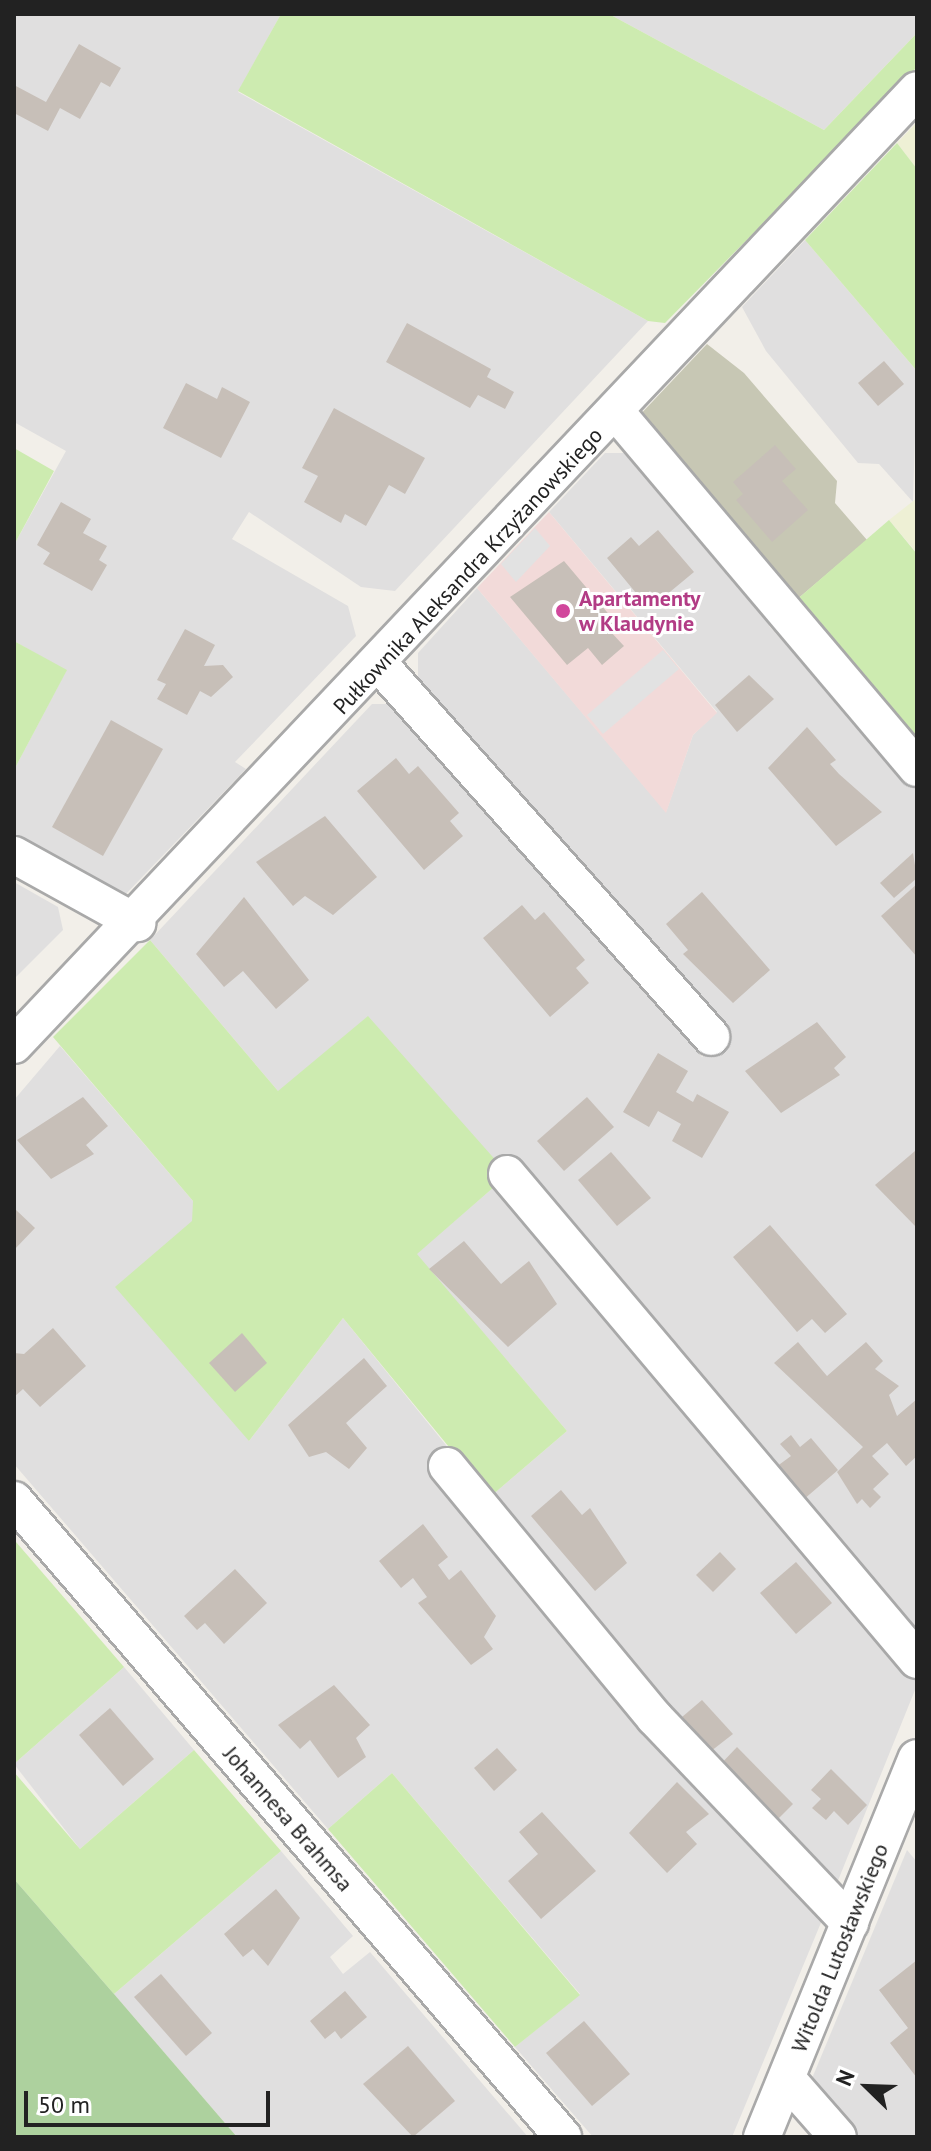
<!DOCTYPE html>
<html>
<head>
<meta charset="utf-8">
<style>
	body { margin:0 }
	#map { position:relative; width:931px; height:2151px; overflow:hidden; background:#f2efe9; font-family:"PT Sans",sans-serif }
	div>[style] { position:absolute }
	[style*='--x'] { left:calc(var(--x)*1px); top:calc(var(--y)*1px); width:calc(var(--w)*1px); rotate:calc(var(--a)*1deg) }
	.residential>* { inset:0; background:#e0dfdf }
	.commercial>* { inset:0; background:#f2dad9 }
	.construction>* { inset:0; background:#c7c7b4 }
	.farmland>* { inset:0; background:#eef0d5 }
	.grass>* { inset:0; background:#cdebb0 }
	.forest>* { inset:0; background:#add19e }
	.parking>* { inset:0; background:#e2e2e2 }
	.building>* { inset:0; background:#c7bfb8 }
	.roads { filter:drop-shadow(2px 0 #a9a9a9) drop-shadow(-2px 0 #a9a9a9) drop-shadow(0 2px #a9a9a9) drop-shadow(0 -2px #a9a9a9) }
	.minor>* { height:36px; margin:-18px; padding:0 18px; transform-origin:18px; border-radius:18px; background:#fff }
	.dots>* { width:22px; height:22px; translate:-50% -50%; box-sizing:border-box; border:4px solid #fff; border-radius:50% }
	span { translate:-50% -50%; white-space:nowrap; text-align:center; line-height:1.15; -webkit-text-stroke:6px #fff; paint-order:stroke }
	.street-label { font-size:22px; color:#222 }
	.hotel-label { font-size:22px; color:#b23c85; font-weight:700 }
	.left { translate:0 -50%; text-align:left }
	.frame { position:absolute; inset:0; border:16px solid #222; pointer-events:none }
	.north { position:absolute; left:827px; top:2047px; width:80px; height:80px; -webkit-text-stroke:6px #fff; paint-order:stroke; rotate:293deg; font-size:22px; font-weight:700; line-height:32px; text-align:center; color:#222 }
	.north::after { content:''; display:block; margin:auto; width:28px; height:36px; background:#222; clip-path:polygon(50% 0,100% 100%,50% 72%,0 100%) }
	.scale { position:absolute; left:24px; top:2091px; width:246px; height:36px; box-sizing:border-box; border:4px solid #222; border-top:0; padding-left:10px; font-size:24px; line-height:28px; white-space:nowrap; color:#222; -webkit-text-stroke:6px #fff; paint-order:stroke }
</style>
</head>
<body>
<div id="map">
	<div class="residential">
		<i style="clip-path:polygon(14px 14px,281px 14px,238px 92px,648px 321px,395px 591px,361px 587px,249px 512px,232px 539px,348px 606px,356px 636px,235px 762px,246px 769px,123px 897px,14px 836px,14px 770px,66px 671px,14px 641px,14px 545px,66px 451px,14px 422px)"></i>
		<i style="clip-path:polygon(609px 14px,917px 14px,917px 33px,824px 130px)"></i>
		<i style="clip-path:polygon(805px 240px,917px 371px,913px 502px,879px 464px,858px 463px,766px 351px,742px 307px)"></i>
		<i style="clip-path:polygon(605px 453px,633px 453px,771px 616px,769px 626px,807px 668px,815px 666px,917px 784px,917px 1685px,835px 1888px,717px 1768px,490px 1497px,567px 1431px,416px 1254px,494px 1187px,278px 1091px,150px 940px,372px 704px,397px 704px,702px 1057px,724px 1039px,418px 682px,418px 653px,477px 588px,666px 812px,693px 735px,717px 712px,549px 512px)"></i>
		<i style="clip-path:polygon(14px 882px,58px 907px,63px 930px,14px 979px)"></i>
		<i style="clip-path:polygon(60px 1046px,193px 1201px,249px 1441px,343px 1318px,825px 1913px,732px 2137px,593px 2137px,515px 2047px,580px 1994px,392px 1773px,328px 1829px,14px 1464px,14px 1100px)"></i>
		<i style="clip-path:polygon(124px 1667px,194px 1750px,80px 1849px,14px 1764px)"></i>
		<i style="clip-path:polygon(907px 1850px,917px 1862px,917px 2137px,850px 2137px,808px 2088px)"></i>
		<i style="clip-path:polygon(281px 1851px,353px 1936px,330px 1957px,343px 1974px,370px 1952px,528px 2137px,237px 2137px,114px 1994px)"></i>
	</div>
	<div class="commercial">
		<i style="clip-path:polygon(549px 512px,717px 713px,693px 735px,666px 813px,477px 588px)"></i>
	</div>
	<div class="construction">
		<i style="clip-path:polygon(707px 344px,744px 373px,837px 481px,835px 503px,867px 540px,794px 602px,636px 419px)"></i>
	</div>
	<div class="farmland">
		<i style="clip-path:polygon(917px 122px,917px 169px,897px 143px)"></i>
		<i style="clip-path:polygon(917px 498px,917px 553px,889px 520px)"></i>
	</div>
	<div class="grass">
		<i style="clip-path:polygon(281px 14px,609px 14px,824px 130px,917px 33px,917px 67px,665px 323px,648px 321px,238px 91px)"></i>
		<i style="clip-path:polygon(897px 143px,917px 169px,917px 371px,805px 240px)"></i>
		<i style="clip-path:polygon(14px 448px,54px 471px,14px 545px)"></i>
		<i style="clip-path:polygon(889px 520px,917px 554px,917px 746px,794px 602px)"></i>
		<i style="clip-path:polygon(14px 641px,67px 670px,14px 770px)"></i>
		<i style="clip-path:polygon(150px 940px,278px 1091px,368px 1016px,499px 1164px,494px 1187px,417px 1254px,567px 1431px,490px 1497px,343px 1318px,249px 1441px,115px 1287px,192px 1221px,193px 1201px,53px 1037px)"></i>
		<i style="clip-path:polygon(16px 1542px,124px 1667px,14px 1764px,14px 1544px)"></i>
		<i style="clip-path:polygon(194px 1750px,281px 1851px,114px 1994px,14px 1879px,14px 1772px,80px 1849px)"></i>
		<i style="clip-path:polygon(392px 1773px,580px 1995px,515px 2047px,328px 1829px)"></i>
	</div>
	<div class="forest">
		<i style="clip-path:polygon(14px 1879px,114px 1994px,237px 2137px,14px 2137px)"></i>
	</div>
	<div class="parking">
		<i style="clip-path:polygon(535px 528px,550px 546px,516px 582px,501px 564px)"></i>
		<i style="clip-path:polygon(663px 650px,679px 669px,603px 734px,587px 715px)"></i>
	</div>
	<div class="building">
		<i style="clip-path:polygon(79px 44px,121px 68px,110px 87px,101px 82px,80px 119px,60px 108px,48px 131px,14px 113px,14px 85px,46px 102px)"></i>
		<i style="clip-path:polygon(407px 323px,491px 369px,487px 377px,514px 392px,505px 409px,478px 395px,470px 408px,386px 362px)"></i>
		<i style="clip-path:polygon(884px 361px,904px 384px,878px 406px,858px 383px)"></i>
		<i style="clip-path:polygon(186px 383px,217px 399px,222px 387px,250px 402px,221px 458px,163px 428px)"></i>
		<i style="clip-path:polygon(334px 408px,425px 458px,405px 494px,389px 485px,366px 526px,345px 514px,341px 523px,304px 502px,318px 476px,302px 468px)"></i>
		<i style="clip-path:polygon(775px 445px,796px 469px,782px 481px,808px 510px,772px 542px,736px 500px,743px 494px,733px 482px)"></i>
		<i style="clip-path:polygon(61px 502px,91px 519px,83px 533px,107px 546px,99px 560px,107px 565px,92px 591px,43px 564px,50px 553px,37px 545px)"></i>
		<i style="clip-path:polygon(658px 530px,694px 572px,659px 601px,650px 591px,641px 599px,607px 558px,631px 537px,639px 546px)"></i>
		<i style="clip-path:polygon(564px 561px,617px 624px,609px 630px,624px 646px,602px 665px,588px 648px,567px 665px,510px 597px)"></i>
		<i style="clip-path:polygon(185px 629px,215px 645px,204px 666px,223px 665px,233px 677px,211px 697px,200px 691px,187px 715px,157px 699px,166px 684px,157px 680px)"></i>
		<i style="clip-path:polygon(749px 675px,774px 699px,737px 732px,715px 705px)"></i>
		<i style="clip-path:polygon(111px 720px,163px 749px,103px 856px,52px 827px)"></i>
		<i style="clip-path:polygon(807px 727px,836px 760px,830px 764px,839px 774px,882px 812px,836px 846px,768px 768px)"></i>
		<i style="clip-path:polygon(396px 758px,409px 774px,418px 766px,459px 813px,450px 821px,463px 836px,424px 870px,357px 791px)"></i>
		<i style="clip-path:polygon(325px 816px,377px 877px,333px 915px,305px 896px,293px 906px,256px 862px)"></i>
		<i style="clip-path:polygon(913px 853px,917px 878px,894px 898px,880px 883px)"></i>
		<i style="clip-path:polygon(917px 884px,917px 957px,881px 916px)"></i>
		<i style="clip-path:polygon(702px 892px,770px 970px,733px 1003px,683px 954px,688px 950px,666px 924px)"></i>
		<i style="clip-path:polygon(244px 897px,309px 980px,276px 1009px,243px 971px,224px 987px,196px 954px)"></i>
		<i style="clip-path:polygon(522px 905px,535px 920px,544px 912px,585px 960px,576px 968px,589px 983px,550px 1017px,483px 938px)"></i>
		<i style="clip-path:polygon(817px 1022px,846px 1057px,834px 1068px,840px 1075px,781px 1113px,745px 1071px)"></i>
		<i style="clip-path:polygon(658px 1053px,688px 1071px,676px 1092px,693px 1102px,697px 1094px,729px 1112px,702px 1158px,672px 1141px,681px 1124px,658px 1111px,649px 1127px,623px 1112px)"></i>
		<i style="clip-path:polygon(83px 1097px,108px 1126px,86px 1145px,94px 1154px,51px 1179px,17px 1140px)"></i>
		<i style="clip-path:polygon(587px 1097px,614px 1127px,564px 1171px,537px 1141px)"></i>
		<i style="clip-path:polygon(915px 1151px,917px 1154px,917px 1228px,875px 1185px)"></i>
		<i style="clip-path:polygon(611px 1152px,651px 1198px,617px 1226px,578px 1180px)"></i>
		<i style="clip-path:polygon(14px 1208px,35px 1228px,14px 1250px)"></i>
		<i style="clip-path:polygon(770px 1225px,847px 1314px,825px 1333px,812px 1319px,797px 1332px,733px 1257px)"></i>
		<i style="clip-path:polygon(464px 1241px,501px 1284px,529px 1261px,557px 1304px,508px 1347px,429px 1269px)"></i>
		<i style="clip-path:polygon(53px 1328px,86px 1366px,40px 1407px,23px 1389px,14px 1397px,14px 1353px,24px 1354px)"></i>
		<i style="clip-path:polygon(242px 1333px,267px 1363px,235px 1392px,209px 1363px)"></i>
		<i style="clip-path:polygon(798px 1342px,827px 1376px,866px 1342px,883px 1361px,875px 1369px,899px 1386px,889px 1395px,897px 1416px,917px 1399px,917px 1456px,906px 1466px,887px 1443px,872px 1456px,889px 1474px,873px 1489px,881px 1497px,870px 1508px,862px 1499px,857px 1504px,837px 1472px,863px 1447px,774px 1363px)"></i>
		<i style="clip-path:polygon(364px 1358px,387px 1386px,346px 1423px,367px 1448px,349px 1469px,326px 1452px,309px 1457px,288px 1425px)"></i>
		<i style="clip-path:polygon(791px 1435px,800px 1447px,811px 1438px,838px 1470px,803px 1500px,776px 1467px,791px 1456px,780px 1444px)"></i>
		<i style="clip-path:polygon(561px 1490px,582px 1515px,590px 1508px,627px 1563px,595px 1591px,531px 1516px)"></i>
		<i style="clip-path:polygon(423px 1524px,448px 1557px,438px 1565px,449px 1580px,461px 1570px,496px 1616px,484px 1637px,493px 1649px,471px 1665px,418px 1603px,427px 1597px,413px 1578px,401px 1588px,379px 1561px)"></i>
		<i style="clip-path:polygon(720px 1552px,736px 1569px,713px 1592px,696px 1575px)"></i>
		<i style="clip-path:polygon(796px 1562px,832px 1603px,796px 1634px,760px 1593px)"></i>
		<i style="clip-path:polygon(235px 1569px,267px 1603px,224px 1644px,205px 1623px,197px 1630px,184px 1616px)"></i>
		<i style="clip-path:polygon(334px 1685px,370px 1725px,356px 1738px,366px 1757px,338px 1778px,310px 1740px,300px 1749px,278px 1725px)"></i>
		<i style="clip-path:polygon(702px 1700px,733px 1734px,706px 1755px,675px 1723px)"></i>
		<i style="clip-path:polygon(110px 1708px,154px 1759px,123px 1786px,79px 1735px)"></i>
		<i style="clip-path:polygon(737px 1747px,793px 1804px,772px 1825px,717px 1768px)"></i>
		<i style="clip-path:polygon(497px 1748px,517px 1770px,494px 1791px,474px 1768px)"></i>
		<i style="clip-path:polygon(831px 1769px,867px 1805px,848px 1825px,834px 1811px,826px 1820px,812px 1808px,821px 1799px,811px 1790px)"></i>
		<i style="clip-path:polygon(677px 1782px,709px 1814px,686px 1832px,697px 1844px,667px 1873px,629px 1833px)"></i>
		<i style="clip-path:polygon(542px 1812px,596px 1871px,541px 1919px,508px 1881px,538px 1854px,519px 1832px)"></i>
		<i style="clip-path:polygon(276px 1889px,300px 1918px,268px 1966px,253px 1949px,243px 1957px,224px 1934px)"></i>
		<i style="clip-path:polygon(917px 1960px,917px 2078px,890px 2043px,908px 2028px,879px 1990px)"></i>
		<i style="clip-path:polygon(161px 1974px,212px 2033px,186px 2056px,134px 1997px)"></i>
		<i style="clip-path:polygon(345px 1991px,367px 2017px,341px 2039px,335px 2031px,325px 2039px,310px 2021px)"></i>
		<i style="clip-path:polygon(584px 2021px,630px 2074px,592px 2106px,546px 2053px)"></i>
		<i style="clip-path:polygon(408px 2046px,455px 2101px,413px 2137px,363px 2084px)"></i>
	</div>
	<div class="roads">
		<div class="minor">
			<i style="--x:616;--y:412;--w:466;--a:49.8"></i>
			<i style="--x:380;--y:665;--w:498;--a:48.3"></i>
			<i style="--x:14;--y:855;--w:141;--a:28.9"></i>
			<i style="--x:14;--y:1045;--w:1314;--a:-46.6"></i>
			<i style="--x:507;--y:1174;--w:636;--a:49.85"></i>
			<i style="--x:447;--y:1466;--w:327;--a:50.5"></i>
			<i style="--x:655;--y:1718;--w:283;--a:46.4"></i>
			<i style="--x:14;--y:1500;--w:841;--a:49.24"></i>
			<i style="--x:787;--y:2079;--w:77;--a:48.7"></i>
			<i style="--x:762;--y:2137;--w:409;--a:-67.8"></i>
		</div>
	</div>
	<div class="dots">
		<i style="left:563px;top:611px;background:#d1479c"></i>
	</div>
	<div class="street-label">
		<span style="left:468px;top:571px;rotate:-47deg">Pułkownika Aleksandra Krzyżanowskiego</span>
		<span style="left:288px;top:1819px;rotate:49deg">Johannesa Brahmsa</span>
		<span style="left:840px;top:1948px;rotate:-68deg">Witolda Lutosławskiego</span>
	</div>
	<div class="hotel-label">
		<span class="left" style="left:579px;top:611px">Apartamenty<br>w Klaudynie</span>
	</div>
	<div class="frame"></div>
	<div class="north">N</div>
	<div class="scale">50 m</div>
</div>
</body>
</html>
